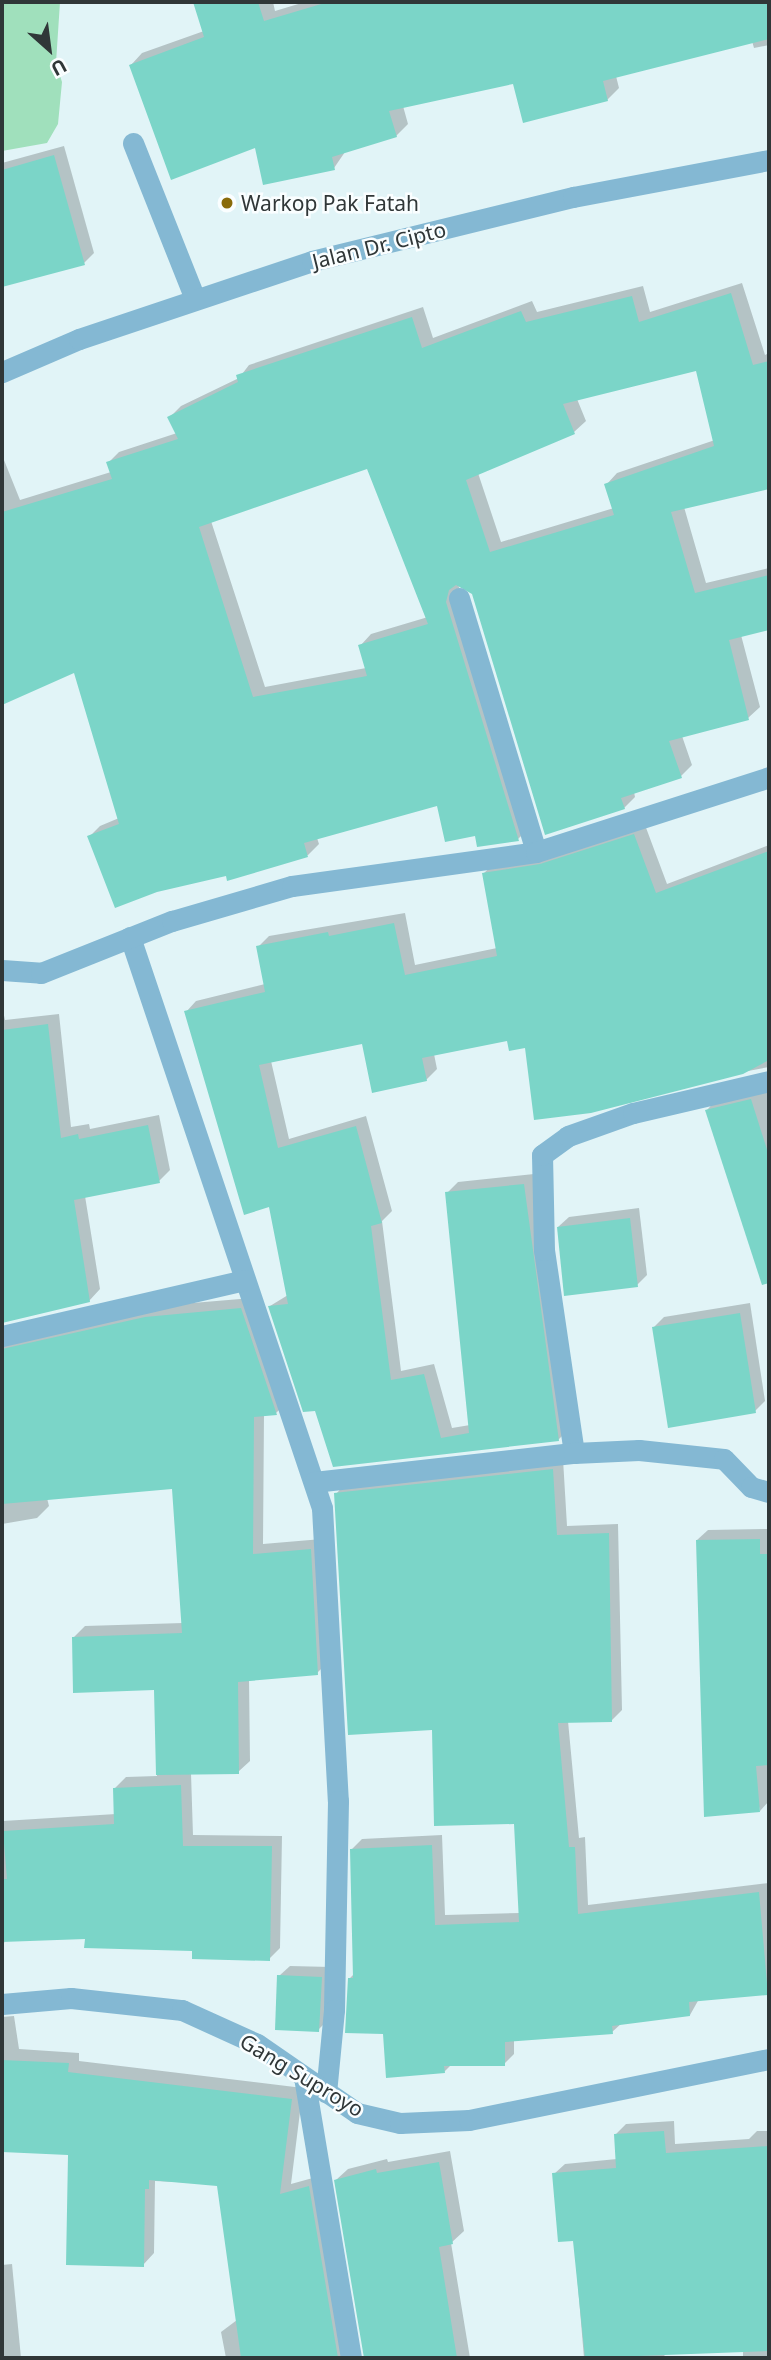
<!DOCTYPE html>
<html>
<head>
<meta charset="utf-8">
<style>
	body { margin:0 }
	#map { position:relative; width:771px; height:2360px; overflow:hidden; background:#e1f4f7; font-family:"Noto Sans",sans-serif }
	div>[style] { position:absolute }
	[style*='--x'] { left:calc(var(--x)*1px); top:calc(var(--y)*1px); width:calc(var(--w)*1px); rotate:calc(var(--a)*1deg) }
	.green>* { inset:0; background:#a0e0bc }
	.shadow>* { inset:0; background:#0003 }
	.building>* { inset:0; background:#7bd5c8 }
	.service>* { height:21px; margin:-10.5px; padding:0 10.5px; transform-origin:10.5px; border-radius:10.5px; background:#84b8d3 }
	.minor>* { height:21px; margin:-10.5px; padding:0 10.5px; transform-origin:10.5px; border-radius:10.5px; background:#84b8d3 }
	.tertiary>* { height:21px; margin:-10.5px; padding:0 10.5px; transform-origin:10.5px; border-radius:10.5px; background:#84b8d3 }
	.dots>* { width:19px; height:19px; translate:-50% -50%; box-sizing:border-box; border:4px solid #fafeff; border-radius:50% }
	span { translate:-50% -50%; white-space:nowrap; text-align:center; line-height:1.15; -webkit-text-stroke:5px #fafeff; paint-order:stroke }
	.poi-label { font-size:21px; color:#303738 }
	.left { translate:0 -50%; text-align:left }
	.street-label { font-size:21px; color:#303738 }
	.frame { position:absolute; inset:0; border:4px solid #303738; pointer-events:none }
	.north { position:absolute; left:14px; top:14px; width:70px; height:70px; -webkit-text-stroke:5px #fafeff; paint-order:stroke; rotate:152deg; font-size:19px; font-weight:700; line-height:28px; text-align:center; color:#303738 }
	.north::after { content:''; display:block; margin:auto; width:24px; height:32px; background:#303738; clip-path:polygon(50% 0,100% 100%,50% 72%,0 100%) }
</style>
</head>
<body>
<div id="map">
	<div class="green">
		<i style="clip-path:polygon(2px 2px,60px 2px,56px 63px,62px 82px,58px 124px,47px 143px,2px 151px)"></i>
	</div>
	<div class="shadow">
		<i style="clip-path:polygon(195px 2px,273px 2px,275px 11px,305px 2px,769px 2px,769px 45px,754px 48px,752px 41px,616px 76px,619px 88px,607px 100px,514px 82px,403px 106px,408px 124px,396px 136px,345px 152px,334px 168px,257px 146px,131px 65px,142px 53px,204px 31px)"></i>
		<i style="clip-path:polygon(64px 146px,94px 253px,84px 263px,2px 286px,2px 163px)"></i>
		<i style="clip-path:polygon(evenodd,742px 283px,765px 355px,769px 353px,769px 487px,684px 507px,706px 583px,769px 568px,769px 628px,741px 635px,760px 707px,748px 718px,682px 736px,692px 765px,681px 776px,634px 792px,635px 797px,624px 808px,473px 593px,458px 584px,529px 828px,518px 839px,477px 834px,438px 804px,317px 838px,319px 844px,308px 855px,227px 874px,89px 837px,100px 826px,119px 818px,76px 670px,2px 703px,2px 455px,20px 500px,111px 472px,108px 463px,119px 452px,177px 433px,170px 417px,181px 406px,239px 378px,249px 365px,423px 307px,433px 338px,532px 301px,537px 312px,643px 286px,650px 312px,742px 283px,697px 369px,715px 440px,617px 473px,606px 485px,614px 508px,501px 542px,478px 473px,574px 432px,586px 421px,577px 399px,697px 369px,742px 283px,368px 467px,428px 617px,371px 634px,360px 646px,366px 668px,265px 687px,211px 521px,368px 467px)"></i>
		<i style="clip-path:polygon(645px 825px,667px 884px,769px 845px,769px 1067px,695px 1081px,508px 1039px,434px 1054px,437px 1069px,426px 1080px,363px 1042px,271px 1061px,289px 1139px,366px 1116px,392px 1211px,382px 1221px,401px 1371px,434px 1364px,452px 1428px,470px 1425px,447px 1193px,458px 1182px,534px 1174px,569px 1429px,558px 1440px,334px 1465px,317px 1409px,270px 1306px,288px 1295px,270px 1204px,186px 1012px,196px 1001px,265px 984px,258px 947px,269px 936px,405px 913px,415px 965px,497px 948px,484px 873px,495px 863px)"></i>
		<i style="clip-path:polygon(2px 1006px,5px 1020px,59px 1014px,71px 1127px,89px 1124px,90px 1129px,159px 1115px,170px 1170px,159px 1181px,85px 1196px,100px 1289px,89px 1301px,2px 1321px)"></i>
		<i style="clip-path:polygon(769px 1086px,769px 1240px,751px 1246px,707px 1110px,717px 1099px)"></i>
		<i style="clip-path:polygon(639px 1208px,647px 1275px,637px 1285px,558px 1227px,569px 1217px)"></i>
		<i style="clip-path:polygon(252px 1298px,287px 1402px,276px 1413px,264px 1414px,263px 1544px,322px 1539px,328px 1662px,317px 1673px,249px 1679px,250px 1761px,238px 1772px,191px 1773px,193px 1835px,282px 1836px,280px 1948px,269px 1959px,87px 1938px,5px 1940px,2px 1950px,2px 1757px,3px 1821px,116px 1814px,115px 1788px,126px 1777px,157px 1776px,156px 1688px,73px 1638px,85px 1626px,183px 1623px,174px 1487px,47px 1498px,49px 1506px,37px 1518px,2px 1524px,2px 1329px,157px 1306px)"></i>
		<i style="clip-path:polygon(750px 1303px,765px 1401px,755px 1411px,654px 1327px,664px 1317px)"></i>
		<i style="clip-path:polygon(563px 1459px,567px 1526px,618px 1524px,622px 1710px,612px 1720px,568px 1721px,579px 1838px,585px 1837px,588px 1905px,769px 1883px,769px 1991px,699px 1999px,690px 2015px,622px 2023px,612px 2032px,514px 2039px,514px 2054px,504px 2064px,452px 2064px,444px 2072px,384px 2033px,349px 1979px,354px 1974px,352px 1849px,362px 1839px,442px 1835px,445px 1915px,520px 1913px,516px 1822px,433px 1728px,336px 1494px,346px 1483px)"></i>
		<i style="clip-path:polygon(769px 1529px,769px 1801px,760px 1811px,697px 1540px,708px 1530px)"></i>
		<i style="clip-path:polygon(290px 1966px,331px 1967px,328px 2020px,318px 2030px,279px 1976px)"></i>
		<i style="clip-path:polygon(14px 2016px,19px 2049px,79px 2053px,79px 2061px,303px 2088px,291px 2184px,320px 2176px,349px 2349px,362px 2358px,226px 2358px,221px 2332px,237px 2320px,219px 2184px,155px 2181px,154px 2253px,143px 2265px,70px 2153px,2px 2150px,2px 2017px)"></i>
		<i style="clip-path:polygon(674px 2121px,675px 2144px,749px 2139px,757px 2131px,769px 2131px,769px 2358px,743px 2358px,743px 2350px,664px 2353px,665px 2358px,584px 2358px,574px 2239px,554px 2174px,565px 2164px,617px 2159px,616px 2134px,626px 2124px)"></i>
		<i style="clip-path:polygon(450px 2151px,464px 2231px,451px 2243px,470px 2358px,365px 2358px,336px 2180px,348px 2169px,387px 2159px,388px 2162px)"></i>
		<i style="clip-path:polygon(12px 2264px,21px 2358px,2px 2358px,2px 2265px)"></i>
	</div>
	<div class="building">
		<i style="clip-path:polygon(193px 2px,258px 2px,264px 21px,328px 2px,769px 2px,769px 39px,603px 81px,608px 101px,523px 123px,513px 84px,389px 111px,397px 137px,332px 157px,335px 170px,263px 185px,255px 148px,171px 180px,129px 65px,204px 37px)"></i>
		<i style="clip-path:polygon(54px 155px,85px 265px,2px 287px,2px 170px)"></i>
		<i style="clip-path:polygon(evenodd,731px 293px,753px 365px,769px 361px,769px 489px,671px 512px,695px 593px,769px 575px,769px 630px,729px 640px,749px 720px,669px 741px,682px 778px,621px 798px,625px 809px,545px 835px,472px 594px,456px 585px,449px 590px,446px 602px,519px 841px,477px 847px,475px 836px,445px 842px,437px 806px,304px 843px,308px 857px,227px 881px,226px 876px,157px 892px,115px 908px,87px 836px,119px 824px,74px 673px,2px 705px,2px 512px,112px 479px,106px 462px,178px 439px,167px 417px,238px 382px,236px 375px,412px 317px,422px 348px,521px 311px,526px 322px,632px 296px,639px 322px,731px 293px,696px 371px,714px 446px,604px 484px,614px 515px,490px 552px,466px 480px,575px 434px,563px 404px,696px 371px,731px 293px,367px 469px,428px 624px,358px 645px,367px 676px,253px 697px,199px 527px,367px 469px)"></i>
		<i style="clip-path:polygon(634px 834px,656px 893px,769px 851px,769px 1060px,743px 1074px,591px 1113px,534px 1120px,525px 1048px,509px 1051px,507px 1041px,422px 1058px,427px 1081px,372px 1093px,362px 1044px,259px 1065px,278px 1148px,356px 1126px,382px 1223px,371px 1226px,391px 1380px,424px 1374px,441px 1438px,469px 1433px,445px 1192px,524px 1184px,559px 1441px,333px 1467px,315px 1411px,303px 1412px,268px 1306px,288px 1304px,269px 1207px,244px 1215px,184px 1011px,265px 992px,256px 946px,328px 932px,329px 936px,394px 923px,405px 975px,497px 956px,482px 873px,540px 864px)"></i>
		<i style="clip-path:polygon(48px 1024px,61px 1138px,78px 1134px,79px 1139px,148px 1125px,160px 1183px,74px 1200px,90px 1302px,2px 1323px,2px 1030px)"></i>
		<i style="clip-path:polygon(751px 1099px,769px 1156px,769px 1283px,762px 1285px,705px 1110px)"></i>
		<i style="clip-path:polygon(630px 1218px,638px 1287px,564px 1296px,557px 1227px)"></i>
		<i style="clip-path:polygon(241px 1308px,277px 1415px,254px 1417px,253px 1554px,311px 1549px,318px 1675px,238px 1682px,239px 1774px,156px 1775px,154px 1690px,73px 1693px,72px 1637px,182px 1633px,172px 1489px,2px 1504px,2px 1349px,145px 1317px)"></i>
		<i style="clip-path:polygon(740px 1313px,756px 1413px,668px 1428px,652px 1327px)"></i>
		<i style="clip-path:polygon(553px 1469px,557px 1535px,609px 1533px,612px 1722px,558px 1723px,569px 1847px,575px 1847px,578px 1914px,759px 1892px,768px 1995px,689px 2002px,690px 2016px,612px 2026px,613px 2034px,505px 2042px,505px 2066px,444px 2066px,445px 2073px,386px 2078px,383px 2034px,345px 2033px,348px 1978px,353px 1978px,350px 1849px,432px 1845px,435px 1925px,519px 1922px,514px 1824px,434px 1826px,432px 1730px,348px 1735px,334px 1493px)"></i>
		<i style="clip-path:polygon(760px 1539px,760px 1554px,769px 1554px,769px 1765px,756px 1766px,760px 1812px,704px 1817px,696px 1540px)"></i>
		<i style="clip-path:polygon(181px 1785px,183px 1846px,272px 1846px,270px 1961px,192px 1959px,192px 1951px,84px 1948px,85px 1939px,2px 1942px,2px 1879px,7px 1879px,3px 1831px,114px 1824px,113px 1788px)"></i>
		<i style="clip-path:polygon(277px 1975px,322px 1977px,319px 2032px,275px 2030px)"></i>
		<i style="clip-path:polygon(2px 2060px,69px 2063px,68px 2072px,292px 2099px,280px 2194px,309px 2186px,338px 2358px,241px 2358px,217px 2186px,149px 2180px,149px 2189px,145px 2189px,144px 2267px,66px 2265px,68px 2155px,2px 2152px)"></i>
		<i style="clip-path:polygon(664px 2131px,666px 2153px,769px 2146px,769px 2351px,585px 2358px,573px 2241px,558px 2242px,552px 2173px,616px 2168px,614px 2134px)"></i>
		<i style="clip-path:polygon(439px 2162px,453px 2244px,439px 2247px,457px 2358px,364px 2358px,334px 2180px,376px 2169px,377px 2173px)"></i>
	</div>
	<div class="service">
		<i style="--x:133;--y:143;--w:168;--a:68.3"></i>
	</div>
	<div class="minor">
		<i style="--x:459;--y:598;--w:265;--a:73.1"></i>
		<i style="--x:130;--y:937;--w:602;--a:71.41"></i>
		<i style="--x:322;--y:1508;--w:293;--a:86.9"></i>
		<i style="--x:338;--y:1801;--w:209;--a:91.1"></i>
		<i style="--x:334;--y:2010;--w:83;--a:95.5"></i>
		<i style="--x:2;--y:970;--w:39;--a:4"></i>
		<i style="--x:41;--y:973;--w:141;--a:-21.7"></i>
		<i style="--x:172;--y:921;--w:125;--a:-16.3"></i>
		<i style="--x:292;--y:886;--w:246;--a:-7.9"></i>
		<i style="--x:536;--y:852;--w:245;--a:-17.8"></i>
		<i style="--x:2;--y:1336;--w:249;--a:-13"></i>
		<i style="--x:574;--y:1453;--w:205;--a:-98.4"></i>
		<i style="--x:544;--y:1250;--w:95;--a:-91.2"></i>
		<i style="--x:542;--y:1155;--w:32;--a:-36"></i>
		<i style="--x:568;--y:1136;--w:69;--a:-19.5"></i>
		<i style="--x:633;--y:1113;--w:140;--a:-13.2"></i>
		<i style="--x:314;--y:1482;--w:262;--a:-6.4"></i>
		<i style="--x:574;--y:1453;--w:65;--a:-2.6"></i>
		<i style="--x:639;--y:1450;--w:85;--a:6"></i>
		<i style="--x:724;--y:1459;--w:39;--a:46"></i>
		<i style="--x:751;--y:1487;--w:19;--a:16"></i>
		<i style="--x:2;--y:2004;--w:69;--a:-5"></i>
		<i style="--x:71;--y:1998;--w:112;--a:6.2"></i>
		<i style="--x:182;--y:2010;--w:82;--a:24.4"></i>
		<i style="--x:257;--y:2044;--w:121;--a:34.6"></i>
		<i style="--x:357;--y:2113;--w:44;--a:13.1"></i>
		<i style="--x:400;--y:2123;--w:69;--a:-2.5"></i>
		<i style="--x:469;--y:2120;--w:306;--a:-11.5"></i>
		<i style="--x:304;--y:2077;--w:285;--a:80.5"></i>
	</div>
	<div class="tertiary">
		<i style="--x:2;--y:372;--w:84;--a:-23.2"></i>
		<i style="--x:79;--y:339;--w:246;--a:-18.5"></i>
		<i style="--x:312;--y:261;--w:269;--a:-13.8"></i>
		<i style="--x:573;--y:197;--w:199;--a:-10.7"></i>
	</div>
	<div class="dots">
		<i style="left:227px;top:203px;background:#896b0a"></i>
	</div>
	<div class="poi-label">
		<span class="left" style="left:241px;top:203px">Warkop Pak Fatah</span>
	</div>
	<div class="street-label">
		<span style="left:379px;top:245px;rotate:-14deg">Jalan Dr. Cipto</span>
		<span style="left:302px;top:2075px;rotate:31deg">Gang Suproyo</span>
	</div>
	<div class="frame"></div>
	<div class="north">U</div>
</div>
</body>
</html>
